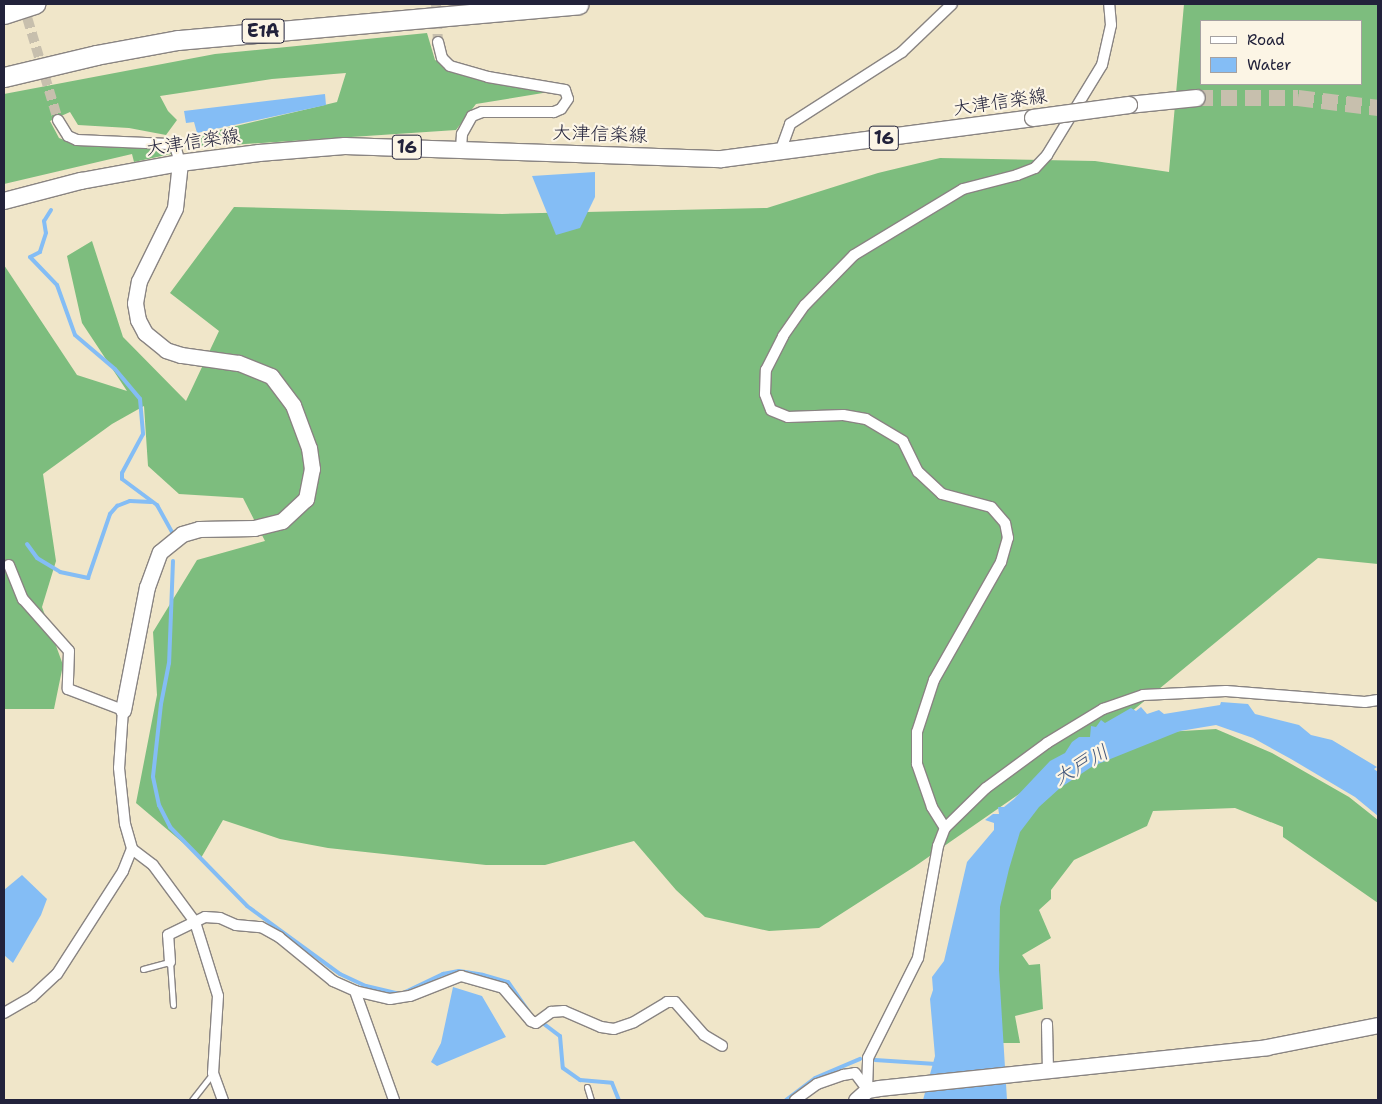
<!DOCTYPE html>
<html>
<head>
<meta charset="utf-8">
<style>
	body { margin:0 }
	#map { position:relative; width:1382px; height:1104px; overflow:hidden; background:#f0e6c9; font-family:"Shantell Sans","Klee One",sans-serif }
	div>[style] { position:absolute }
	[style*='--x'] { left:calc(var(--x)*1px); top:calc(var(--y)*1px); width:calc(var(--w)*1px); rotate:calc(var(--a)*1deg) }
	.forest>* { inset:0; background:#7dbd7e }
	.water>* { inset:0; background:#84bdf5 }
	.stream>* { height:4px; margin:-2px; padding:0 2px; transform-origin:2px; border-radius:2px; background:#84bdf5 }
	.street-tunnel>* { height:10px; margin-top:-5px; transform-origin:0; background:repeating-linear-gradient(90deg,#c7bfad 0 10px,transparent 0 15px) }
	.primary-tunnel>* { height:16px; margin-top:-8px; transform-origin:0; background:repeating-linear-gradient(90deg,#c7bfad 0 16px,transparent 0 24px) }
	.roads { filter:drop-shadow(1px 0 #898482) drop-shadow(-1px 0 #898482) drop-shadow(0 1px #898482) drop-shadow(0 -1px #898482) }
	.lane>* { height:5px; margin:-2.5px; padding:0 2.5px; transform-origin:2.5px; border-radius:2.5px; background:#fff }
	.street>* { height:10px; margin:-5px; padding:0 5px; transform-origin:5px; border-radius:5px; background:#fff }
	.secondary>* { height:15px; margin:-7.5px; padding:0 7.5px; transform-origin:7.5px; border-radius:7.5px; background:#fff }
	.primary>* { height:16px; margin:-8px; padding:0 8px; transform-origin:8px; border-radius:8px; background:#fff }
	.highway>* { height:19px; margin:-9.5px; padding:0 9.5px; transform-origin:9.5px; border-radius:9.5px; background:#fff }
	.bridges { filter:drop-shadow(1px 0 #898482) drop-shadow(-1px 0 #898482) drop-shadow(0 1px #898482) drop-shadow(0 -1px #898482) }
	.primary-bridge>* { height:16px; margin:-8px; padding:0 8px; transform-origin:8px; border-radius:8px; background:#fff }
	span { translate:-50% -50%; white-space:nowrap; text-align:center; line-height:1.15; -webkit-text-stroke:4.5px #fcf5e5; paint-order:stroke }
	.shield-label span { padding:1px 4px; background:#fcf5e5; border:1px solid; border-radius:4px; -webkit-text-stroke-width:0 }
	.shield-label { font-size:18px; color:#22223b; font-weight:700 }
	.street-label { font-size:19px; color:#22223b }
	.water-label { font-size:20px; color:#44587c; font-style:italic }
	.frame { position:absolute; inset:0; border:5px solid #22223b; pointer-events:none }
	.legend { position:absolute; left:1200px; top:20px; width:162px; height:65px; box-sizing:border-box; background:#fcf5e5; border:1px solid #a5a1a1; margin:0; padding:6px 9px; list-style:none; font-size:15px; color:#22223b }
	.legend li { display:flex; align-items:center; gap:10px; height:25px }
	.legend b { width:25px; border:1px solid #a5a1a1 }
</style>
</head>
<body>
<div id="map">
	<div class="forest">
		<i style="clip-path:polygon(evenodd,1184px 4px,1378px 4px,1378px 564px,1318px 558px,1097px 740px,914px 867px,819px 928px,769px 931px,705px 917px,676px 890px,634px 841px,545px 865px,486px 865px,328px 848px,280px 839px,223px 820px,201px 858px,136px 803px,157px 695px,153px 632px,197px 560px,265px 541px,243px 498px,179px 494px,148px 466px,144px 406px,112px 424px,43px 474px,56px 561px,42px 607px,63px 665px,54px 709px,4px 709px,4px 265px,77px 375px,127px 391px,82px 323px,67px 256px,92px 241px,123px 337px,186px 401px,219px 331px,170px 293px,234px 207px,502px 214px,767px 208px,878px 173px,940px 158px,1095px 161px,1169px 172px,1184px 4px,1201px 21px,1361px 21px,1361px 84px,1201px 84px,1201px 21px)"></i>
		<i style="clip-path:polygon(427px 33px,435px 60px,451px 69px,549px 92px,476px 104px,456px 130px,186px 148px,186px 138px,337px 102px,346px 73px,272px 79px,160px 96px,168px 111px,177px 120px,166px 135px,129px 128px,78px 125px,70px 112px,50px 121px,59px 138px,77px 145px,169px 149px,171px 154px,134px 162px,132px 154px,4px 184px,4px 94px,215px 54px)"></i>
		<i style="clip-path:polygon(1216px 729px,1272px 753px,1349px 797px,1378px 820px,1378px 903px,1283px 837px,1283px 827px,1235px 808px,1153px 811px,1147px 826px,1074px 860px,1051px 890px,1051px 899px,1039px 910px,1051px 938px,1022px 955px,1029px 965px,1040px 964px,1043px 1009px,1015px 1016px,1020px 1043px,996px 1043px,989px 964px,1011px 833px,1056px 783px,1149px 733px)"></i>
	</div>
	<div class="water">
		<i style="clip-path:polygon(325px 94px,326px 105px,197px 133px,194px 122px,186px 123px,184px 111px)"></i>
		<i style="clip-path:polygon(595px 172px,595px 197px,580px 228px,556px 235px,532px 176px)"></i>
		<i style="clip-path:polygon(1221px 702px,1248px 704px,1255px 714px,1299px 725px,1311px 735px,1332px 740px,1377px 767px,1374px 769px,1378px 772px,1378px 816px,1355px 797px,1291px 759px,1253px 738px,1216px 725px,1180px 731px,1093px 766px,1060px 788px,1039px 807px,1020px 832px,1009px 869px,1000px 907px,999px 970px,1007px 1100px,923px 1100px,935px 1056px,930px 999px,933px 990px,932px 977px,944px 961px,967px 862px,994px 830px,994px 823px,985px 820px,993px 814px,999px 814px,998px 807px,1004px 807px,1014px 799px,1050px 761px,1065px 753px,1072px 742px,1079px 737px,1090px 737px,1091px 726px,1096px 727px,1101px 720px,1105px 723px,1131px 708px,1136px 711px,1141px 707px,1147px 714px,1159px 710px,1164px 714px,1220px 705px)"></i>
		<i style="clip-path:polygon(22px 875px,47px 899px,41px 915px,13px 963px,4px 955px,4px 890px)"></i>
		<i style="clip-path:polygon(453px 987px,482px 996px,506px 1037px,437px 1066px,431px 1062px,441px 1043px)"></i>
	</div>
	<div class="stream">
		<i style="--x:51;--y:210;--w:13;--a:122"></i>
		<i style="--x:44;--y:221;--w:12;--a:81"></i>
		<i style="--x:46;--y:233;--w:20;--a:108"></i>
		<i style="--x:40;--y:252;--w:11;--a:153"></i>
		<i style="--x:30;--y:257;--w:39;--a:46"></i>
		<i style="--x:57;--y:285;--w:53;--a:70.2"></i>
		<i style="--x:75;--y:335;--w:52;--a:40.4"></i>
		<i style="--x:115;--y:369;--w:39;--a:50"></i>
		<i style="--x:140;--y:399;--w:35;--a:85"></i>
		<i style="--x:143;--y:434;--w:44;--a:118.3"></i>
		<i style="--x:122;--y:473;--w:6;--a:90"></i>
		<i style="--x:122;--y:479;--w:44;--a:36.6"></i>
		<i style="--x:157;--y:505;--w:31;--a:61"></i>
		<i style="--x:27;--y:544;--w:17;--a:54"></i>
		<i style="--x:37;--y:558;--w:27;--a:31"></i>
		<i style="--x:60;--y:572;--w:29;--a:12"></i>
		<i style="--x:88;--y:578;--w:68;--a:-71"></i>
		<i style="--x:110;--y:514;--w:11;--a:-49"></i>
		<i style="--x:117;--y:506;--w:14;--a:-21"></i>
		<i style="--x:130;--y:501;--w:21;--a:3"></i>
		<i style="--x:173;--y:561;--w:102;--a:92.2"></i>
		<i style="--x:169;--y:663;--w:42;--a:101"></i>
		<i style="--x:161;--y:704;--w:73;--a:96.3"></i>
		<i style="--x:153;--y:777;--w:29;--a:78"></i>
		<i style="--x:159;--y:805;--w:25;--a:63"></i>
		<i style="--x:170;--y:827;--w:110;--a:45.7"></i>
		<i style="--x:247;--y:906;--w:115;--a:36.2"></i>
		<i style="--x:340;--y:974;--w:29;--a:25"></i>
		<i style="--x:366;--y:986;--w:36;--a:13"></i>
		<i style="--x:401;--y:994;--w:47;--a:-25.5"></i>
		<i style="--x:443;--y:974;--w:16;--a:-11"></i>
		<i style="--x:459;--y:971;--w:24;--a:9"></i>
		<i style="--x:483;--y:975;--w:26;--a:16"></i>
		<i style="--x:508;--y:982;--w:37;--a:55"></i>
		<i style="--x:540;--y:1021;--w:25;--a:37"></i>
		<i style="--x:560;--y:1036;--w:32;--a:85"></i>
		<i style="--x:563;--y:1068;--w:21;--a:35"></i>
		<i style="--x:580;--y:1080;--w:32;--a:5"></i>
		<i style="--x:612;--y:1083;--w:18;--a:68"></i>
		<i style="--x:875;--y:1060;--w:61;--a:3.8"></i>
		<i style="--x:786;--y:1100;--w:36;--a:-37"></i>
		<i style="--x:815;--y:1078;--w:49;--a:-22.9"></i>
	</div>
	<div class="street-tunnel">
		<i style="--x:23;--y:4;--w:121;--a:73.2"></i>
		<i style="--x:436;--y:4;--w:38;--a:87"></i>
	</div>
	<div class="primary-tunnel">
		<i style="--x:1197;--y:98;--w:101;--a:0"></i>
		<i style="--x:1298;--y:98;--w:81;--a:7.1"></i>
	</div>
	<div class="roads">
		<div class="lane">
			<i style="--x:143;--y:969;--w:28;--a:-15"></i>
			<i style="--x:170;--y:962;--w:43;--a:86"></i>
			<i style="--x:587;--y:1087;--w:14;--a:73"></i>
			<i style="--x:192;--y:1100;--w:34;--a:-52"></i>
		</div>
		<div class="street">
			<i style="--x:438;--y:42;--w:16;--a:76"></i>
			<i style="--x:442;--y:58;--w:11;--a:45"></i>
			<i style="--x:450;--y:66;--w:40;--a:16"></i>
			<i style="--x:488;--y:77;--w:78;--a:9.6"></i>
			<i style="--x:565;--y:90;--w:9;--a:72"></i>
			<i style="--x:568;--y:99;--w:12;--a:125"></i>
			<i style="--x:561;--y:109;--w:8;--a:157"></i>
			<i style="--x:554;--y:112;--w:72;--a:180"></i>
			<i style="--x:482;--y:112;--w:11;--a:158"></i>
			<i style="--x:472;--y:116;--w:21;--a:119"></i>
			<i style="--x:462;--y:134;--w:14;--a:94"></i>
			<i style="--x:58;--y:120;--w:19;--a:58"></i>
			<i style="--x:68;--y:136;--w:10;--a:24"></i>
			<i style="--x:77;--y:140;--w:92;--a:2.5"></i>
			<i style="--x:169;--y:144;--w:9;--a:36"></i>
			<i style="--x:176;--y:149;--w:15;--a:74"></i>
			<i style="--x:780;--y:152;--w:30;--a:-70"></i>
			<i style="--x:790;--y:124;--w:133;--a:-32.7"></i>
			<i style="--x:902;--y:52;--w:69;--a:-43.8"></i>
			<i style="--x:9;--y:565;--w:37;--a:68"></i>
			<i style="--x:23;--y:599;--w:69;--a:48.5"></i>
			<i style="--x:69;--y:651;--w:38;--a:92"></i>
			<i style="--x:68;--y:689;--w:59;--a:20.9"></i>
			<i style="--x:123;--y:710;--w:58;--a:93.9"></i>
			<i style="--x:119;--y:768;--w:56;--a:83.9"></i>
			<i style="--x:125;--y:824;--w:26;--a:74"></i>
			<i style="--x:132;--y:849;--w:26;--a:37"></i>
			<i style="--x:153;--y:865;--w:71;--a:53.6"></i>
			<i style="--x:195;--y:922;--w:77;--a:72.7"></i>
			<i style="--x:218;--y:996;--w:77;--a:93.7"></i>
			<i style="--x:213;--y:1073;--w:29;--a:70"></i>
			<i style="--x:945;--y:828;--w:25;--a:-122"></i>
			<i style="--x:932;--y:807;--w:46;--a:-109.2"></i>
			<i style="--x:917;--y:764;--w:32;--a:-90"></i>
			<i style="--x:917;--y:732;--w:55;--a:-71.9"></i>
			<i style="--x:934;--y:680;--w:136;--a:-60.4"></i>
			<i style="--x:1001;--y:562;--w:25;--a:-74"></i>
			<i style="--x:1008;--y:538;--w:15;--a:-101"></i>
			<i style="--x:1005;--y:523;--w:21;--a:-131"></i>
			<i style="--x:991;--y:507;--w:51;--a:-165.1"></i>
			<i style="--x:942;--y:494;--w:33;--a:-137"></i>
			<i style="--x:918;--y:472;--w:34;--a:-116"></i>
			<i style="--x:903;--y:441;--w:43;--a:-149.3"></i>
			<i style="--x:866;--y:419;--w:23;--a:-170"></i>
			<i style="--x:843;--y:415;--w:55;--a:177.9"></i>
			<i style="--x:788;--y:417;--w:18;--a:-158"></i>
			<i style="--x:771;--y:410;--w:17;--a:-111"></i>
			<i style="--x:765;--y:394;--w:24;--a:-88"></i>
			<i style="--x:766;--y:370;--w:38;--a:-63"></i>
			<i style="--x:783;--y:336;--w:38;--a:-55"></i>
			<i style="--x:805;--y:305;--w:70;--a:-45.6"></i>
			<i style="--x:854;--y:255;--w:127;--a:-31.2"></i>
			<i style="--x:963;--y:189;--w:56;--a:-14.5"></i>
			<i style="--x:1017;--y:175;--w:19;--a:-21"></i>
			<i style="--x:1035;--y:168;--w:18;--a:-47"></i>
			<i style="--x:1047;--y:155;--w:105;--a:-58.6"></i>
			<i style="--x:1102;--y:65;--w:41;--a:-77.3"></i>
			<i style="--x:1111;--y:25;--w:21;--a:-95"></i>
			<i style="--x:170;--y:962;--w:27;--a:-94"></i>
			<i style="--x:168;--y:935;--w:41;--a:-25.9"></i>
			<i style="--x:205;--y:917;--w:15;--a:4"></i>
			<i style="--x:220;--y:918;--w:17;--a:24"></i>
			<i style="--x:236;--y:925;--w:25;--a:5"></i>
			<i style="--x:261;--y:927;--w:21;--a:29"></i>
			<i style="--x:279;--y:937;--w:70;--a:39.2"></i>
			<i style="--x:333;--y:981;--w:24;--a:24"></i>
			<i style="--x:355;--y:991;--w:36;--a:13"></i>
			<i style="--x:390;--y:999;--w:20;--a:-9"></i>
			<i style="--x:410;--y:996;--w:55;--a:-21.4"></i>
			<i style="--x:461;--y:976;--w:44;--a:15.9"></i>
			<i style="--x:503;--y:988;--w:43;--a:49.7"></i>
			<i style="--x:531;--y:1021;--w:5;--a:22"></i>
			<i style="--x:536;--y:1023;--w:19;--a:-36"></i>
			<i style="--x:551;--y:1012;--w:13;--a:-4"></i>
			<i style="--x:564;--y:1011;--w:40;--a:23.4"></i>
			<i style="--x:601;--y:1027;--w:13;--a:9"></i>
			<i style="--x:614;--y:1029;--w:21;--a:-19"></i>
			<i style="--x:634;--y:1022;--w:39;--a:-31"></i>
			<i style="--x:667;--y:1002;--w:8;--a:0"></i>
			<i style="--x:675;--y:1002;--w:44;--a:48.7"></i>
			<i style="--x:704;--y:1035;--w:21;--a:31"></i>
			<i style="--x:355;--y:991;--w:116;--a:70.3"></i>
			<i style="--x:4;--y:1013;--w:32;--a:-30"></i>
			<i style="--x:32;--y:997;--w:34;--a:-43"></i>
			<i style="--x:57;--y:974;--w:122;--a:-57.3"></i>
			<i style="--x:123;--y:871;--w:24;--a:-68"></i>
			<i style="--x:1047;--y:1024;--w:46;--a:88.8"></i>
			<i style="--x:867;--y:1090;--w:32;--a:-88"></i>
			<i style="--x:868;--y:1058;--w:112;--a:-63.4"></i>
			<i style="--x:918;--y:958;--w:114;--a:-79.9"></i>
			<i style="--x:938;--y:846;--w:19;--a:-69"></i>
			<i style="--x:945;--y:828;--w:57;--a:-44.3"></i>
			<i style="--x:986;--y:788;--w:76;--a:-36.4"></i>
			<i style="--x:1047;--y:743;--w:66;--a:-31.3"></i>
			<i style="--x:1103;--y:709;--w:42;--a:-19.3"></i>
			<i style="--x:1143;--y:695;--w:83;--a:-2.8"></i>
			<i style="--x:1226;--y:691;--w:139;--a:4.5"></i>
			<i style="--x:1365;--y:702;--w:13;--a:-9"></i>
			<i style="--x:795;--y:1100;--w:27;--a:-36"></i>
			<i style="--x:817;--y:1084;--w:28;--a:-19"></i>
			<i style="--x:843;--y:1075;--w:12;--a:-9"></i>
			<i style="--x:855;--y:1073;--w:20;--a:53"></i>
		</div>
		<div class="secondary">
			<i style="--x:123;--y:710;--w:125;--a:-79"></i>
			<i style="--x:147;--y:587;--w:37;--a:-70"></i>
			<i style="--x:160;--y:552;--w:28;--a:-39"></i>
			<i style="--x:182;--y:534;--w:18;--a:-16"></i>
			<i style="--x:199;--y:529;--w:55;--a:-1"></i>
			<i style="--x:254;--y:528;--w:29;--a:-14"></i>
			<i style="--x:282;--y:521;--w:33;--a:-43"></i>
			<i style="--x:306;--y:499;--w:31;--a:-79"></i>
			<i style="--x:312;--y:469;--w:21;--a:-98"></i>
			<i style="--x:309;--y:448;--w:46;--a:-110.4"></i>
			<i style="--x:293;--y:405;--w:36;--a:-127"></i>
			<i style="--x:271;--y:376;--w:35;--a:-158"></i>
			<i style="--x:238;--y:363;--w:58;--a:-172"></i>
			<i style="--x:181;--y:355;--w:16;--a:-162"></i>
			<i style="--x:166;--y:350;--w:27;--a:-141"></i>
			<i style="--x:145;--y:333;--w:15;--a:-118"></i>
			<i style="--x:138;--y:320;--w:17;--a:-100"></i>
			<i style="--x:135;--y:303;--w:22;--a:-80"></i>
			<i style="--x:139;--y:281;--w:81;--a:-63.7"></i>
			<i style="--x:175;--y:208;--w:45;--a:-83.7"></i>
			<i style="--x:856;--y:1100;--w:15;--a:-42"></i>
			<i style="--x:867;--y:1090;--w:12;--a:-9"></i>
			<i style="--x:879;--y:1088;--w:390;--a:-6"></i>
			<i style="--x:1267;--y:1047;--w:113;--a:-11.2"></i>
		</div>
		<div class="primary">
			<i style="--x:1129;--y:105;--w:68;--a:-5.9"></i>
			<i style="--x:4;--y:201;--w:80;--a:-14.6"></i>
			<i style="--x:81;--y:181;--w:101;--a:-10.3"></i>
			<i style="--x:180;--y:163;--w:80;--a:-7.2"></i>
			<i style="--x:259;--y:153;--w:86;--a:-4.7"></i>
			<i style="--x:345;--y:146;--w:377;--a:2"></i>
			<i style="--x:722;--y:159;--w:314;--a:-7.5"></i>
		</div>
		<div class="highway">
			<i style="--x:4;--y:14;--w:33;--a:-18"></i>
			<i style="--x:4;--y:77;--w:95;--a:-13.4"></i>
			<i style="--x:96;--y:55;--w:83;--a:-10.4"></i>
			<i style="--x:178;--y:40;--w:402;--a:-5.1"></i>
		</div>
	</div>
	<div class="bridges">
		<div class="primary-bridge">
			<i style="--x:1033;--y:118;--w:97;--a:-7.7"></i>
		</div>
	</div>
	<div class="shield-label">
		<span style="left:263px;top:31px">E1A</span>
		<span style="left:884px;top:138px">16</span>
		<span style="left:407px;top:147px">16</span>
	</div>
	<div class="street-label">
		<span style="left:1000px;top:102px;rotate:-8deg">大津信楽線</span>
		<span style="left:600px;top:134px;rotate:2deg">大津信楽線</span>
		<span style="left:193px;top:142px;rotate:-8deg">大津信楽線</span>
	</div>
	<div class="water-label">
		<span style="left:1081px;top:765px;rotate:-30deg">大戸川</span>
	</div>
	<div class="frame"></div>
	<ul class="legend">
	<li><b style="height:6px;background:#fff"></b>Road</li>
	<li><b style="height:14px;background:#84bdf5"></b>Water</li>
	</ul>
</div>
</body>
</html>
